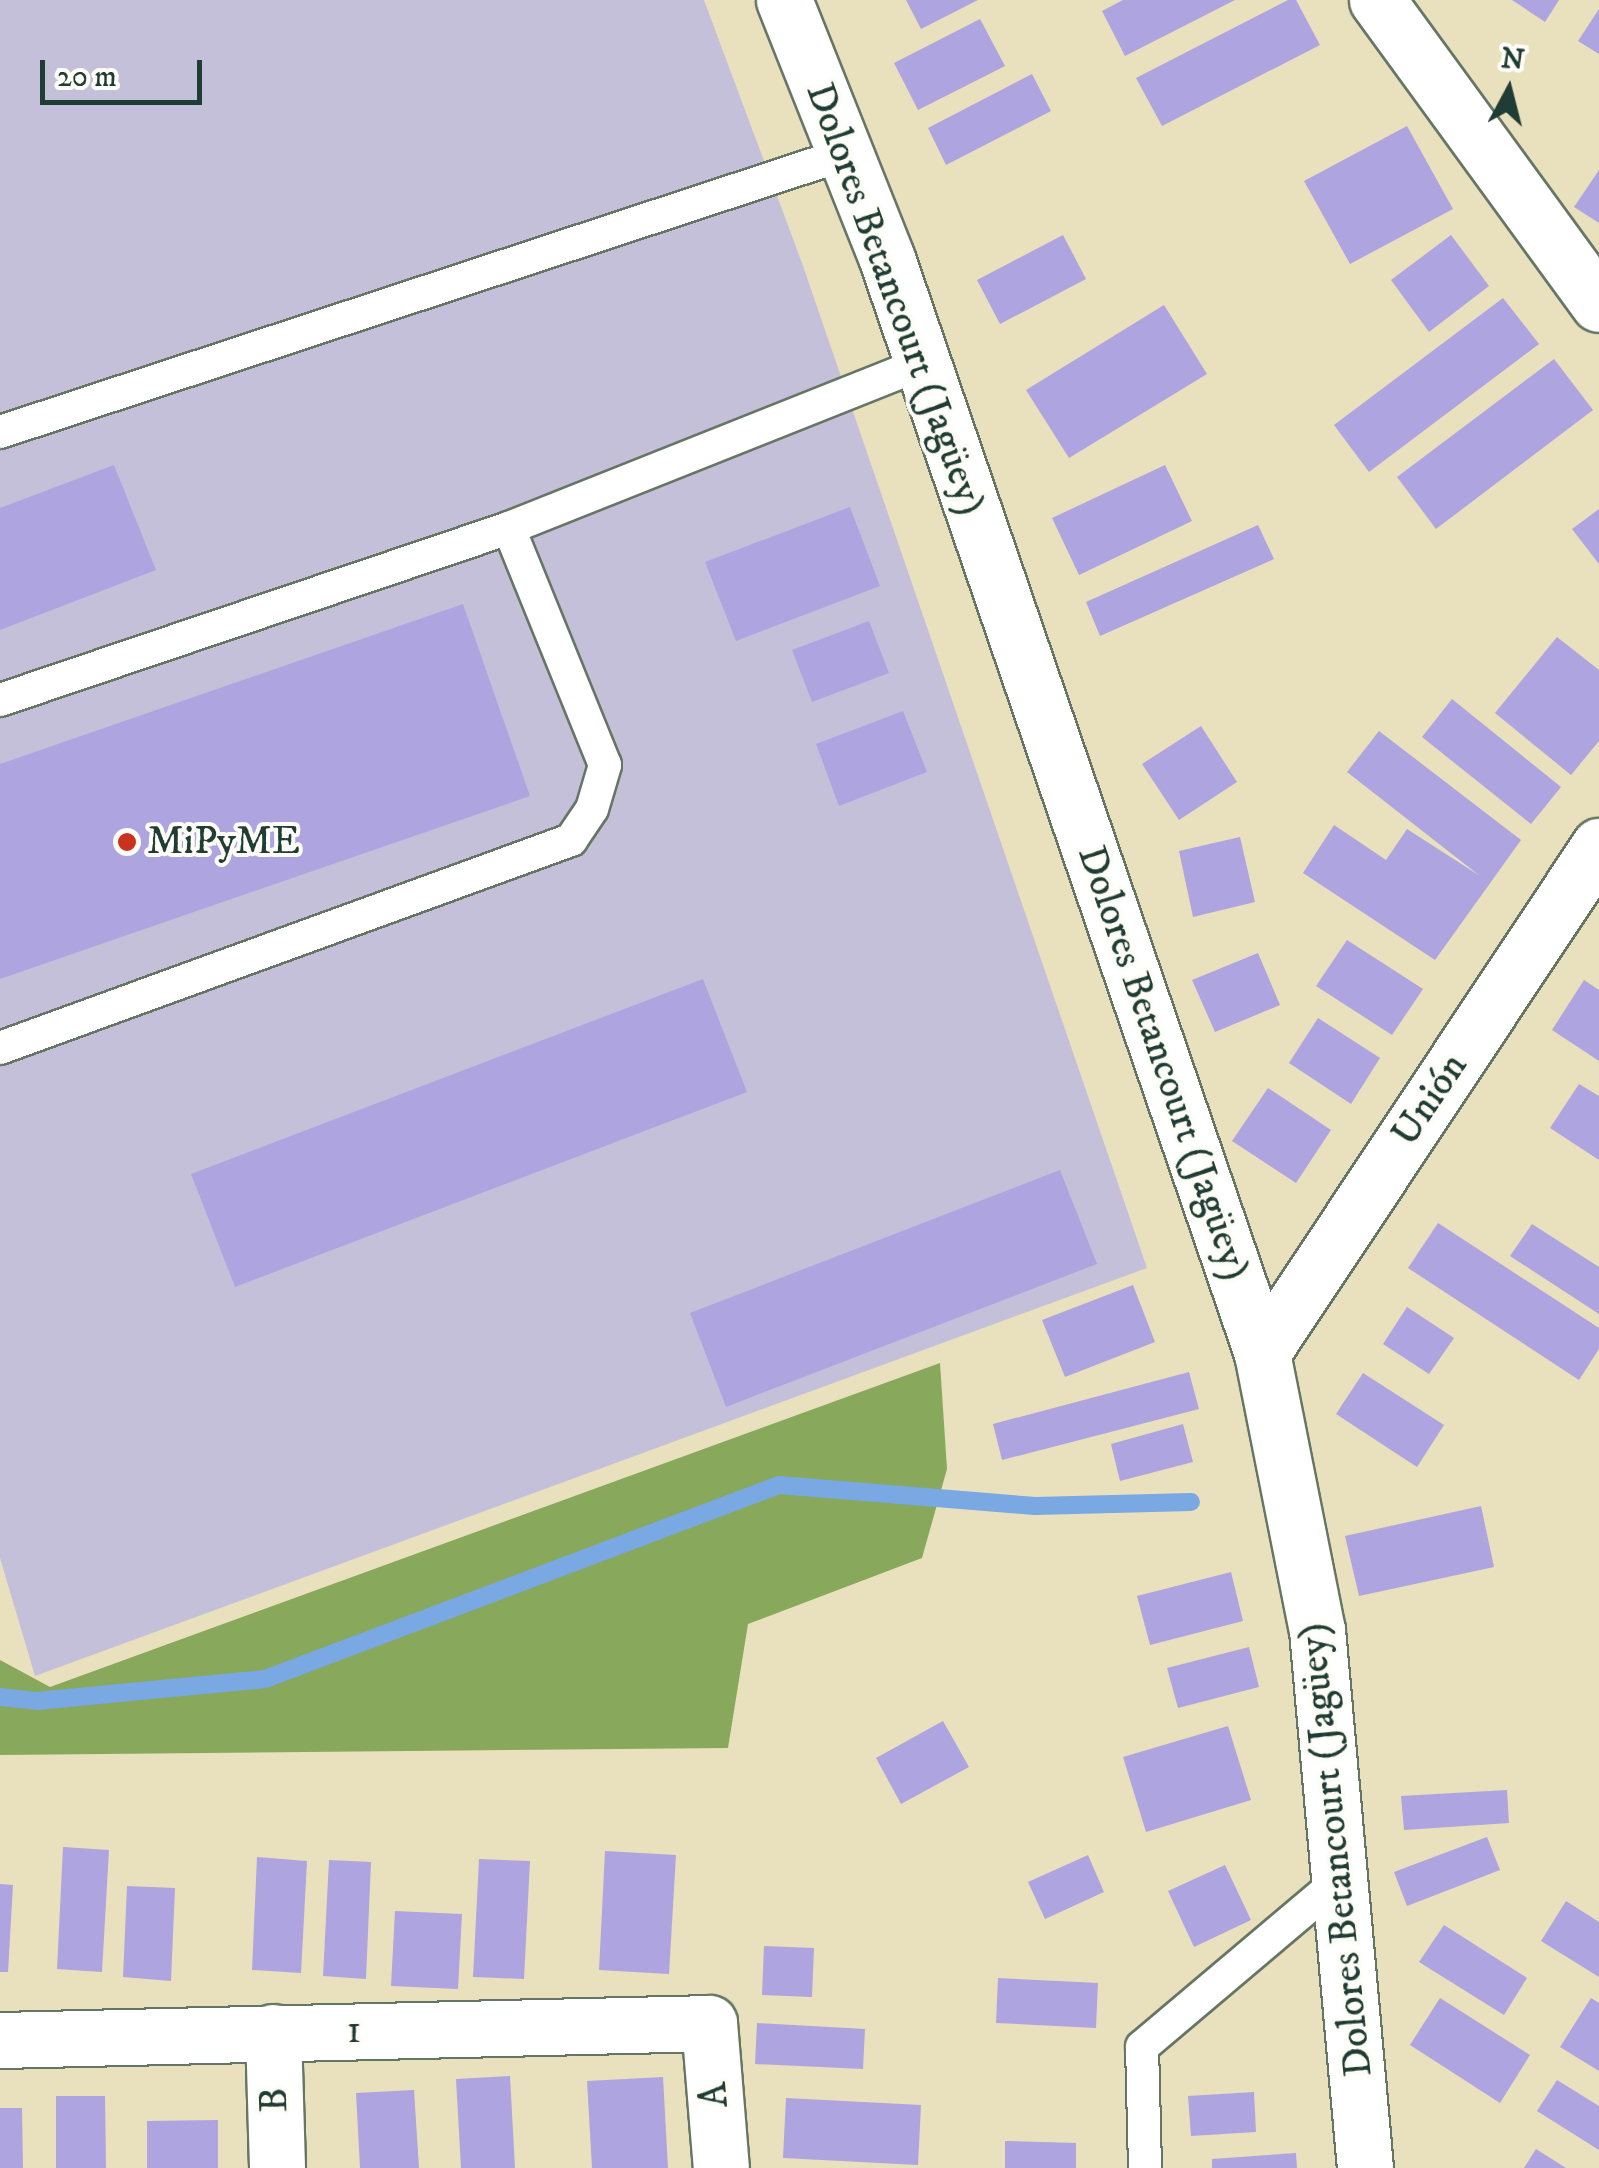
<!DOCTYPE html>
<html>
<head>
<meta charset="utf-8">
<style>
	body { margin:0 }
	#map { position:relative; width:1599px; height:2168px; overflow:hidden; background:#e9e0bd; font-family:"IM FELL DW Pica",serif }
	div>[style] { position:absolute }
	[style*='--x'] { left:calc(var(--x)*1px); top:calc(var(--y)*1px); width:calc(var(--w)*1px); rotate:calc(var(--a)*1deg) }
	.industrial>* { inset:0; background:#c5c0da }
	.forest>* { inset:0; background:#88a85c }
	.stream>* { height:18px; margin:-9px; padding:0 9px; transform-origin:9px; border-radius:9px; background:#79a8e2 }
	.building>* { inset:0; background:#aea4df }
	.roads { filter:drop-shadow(2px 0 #667664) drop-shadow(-2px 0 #667664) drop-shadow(0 2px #667664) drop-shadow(0 -2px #667664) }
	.service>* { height:32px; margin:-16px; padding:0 16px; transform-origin:16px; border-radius:16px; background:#fff }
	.minor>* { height:55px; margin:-27.5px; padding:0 27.5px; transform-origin:27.5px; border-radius:27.5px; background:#fff }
	.dots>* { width:28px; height:28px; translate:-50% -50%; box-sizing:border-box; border:5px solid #fdfcf7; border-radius:50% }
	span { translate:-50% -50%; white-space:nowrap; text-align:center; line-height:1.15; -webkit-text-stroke:8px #fdfcf7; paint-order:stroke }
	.street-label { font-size:40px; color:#1f3d34 }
	.poi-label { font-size:40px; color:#1f3d34 }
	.left { translate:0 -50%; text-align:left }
	.north { position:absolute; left:1459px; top:40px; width:100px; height:100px; -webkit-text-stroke:8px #fdfcf7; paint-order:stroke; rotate:7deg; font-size:28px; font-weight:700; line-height:40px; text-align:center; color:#1f3d34 }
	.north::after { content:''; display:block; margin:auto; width:35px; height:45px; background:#1f3d34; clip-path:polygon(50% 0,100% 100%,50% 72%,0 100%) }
	.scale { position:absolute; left:40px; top:60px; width:162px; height:45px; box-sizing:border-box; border:5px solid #1f3d34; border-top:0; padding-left:12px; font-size:30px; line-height:35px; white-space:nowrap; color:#1f3d34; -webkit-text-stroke:8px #fdfcf7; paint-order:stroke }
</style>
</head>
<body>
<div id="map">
	<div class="industrial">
		<i style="clip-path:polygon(0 0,704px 0,802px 263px,1147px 1268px,35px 1676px,0 1558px)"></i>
	</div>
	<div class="forest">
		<i style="clip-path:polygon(940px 1363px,947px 1469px,922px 1558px,748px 1624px,728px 1748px,0 1755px,0 1660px,50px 1687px)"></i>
	</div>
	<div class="stream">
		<i style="--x:0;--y:1697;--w:37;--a:6"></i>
		<i style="--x:37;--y:1701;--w:229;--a:-5.5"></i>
		<i style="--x:265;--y:1679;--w:549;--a:-20.68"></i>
		<i style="--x:779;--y:1485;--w:257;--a:4.7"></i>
		<i style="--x:1035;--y:1506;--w:156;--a:-1.5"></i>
	</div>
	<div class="building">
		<i style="clip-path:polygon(906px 0,978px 0,921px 29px)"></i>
		<i style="clip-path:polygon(1123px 0,1235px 0,1125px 56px,1102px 11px)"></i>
		<i style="clip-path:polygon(1288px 0,1296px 0,1320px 45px,1162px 126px,1136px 78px)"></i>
		<i style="clip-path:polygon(1512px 0,1559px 0,1545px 22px)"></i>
		<i style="clip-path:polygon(1599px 9px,1599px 54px,1578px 41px)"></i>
		<i style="clip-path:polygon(980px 19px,1005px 66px,918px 110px,894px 63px)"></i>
		<i style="clip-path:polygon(1032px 74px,1051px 111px,946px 165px,928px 128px)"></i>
		<i style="clip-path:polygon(1407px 126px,1453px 209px,1350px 264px,1304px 181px)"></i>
		<i style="clip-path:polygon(1599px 170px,1599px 223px,1574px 207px)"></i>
		<i style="clip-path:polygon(1063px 235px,1086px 279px,1000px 324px,977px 280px)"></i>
		<i style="clip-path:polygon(1451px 235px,1489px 286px,1429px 332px,1391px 280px)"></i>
		<i style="clip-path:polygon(1503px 298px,1539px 344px,1369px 472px,1334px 425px)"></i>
		<i style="clip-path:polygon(1164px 305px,1207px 374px,1069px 458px,1026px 390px)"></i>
		<i style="clip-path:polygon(1554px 359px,1593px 410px,1436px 529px,1397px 477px)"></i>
		<i style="clip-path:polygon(114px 465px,156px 570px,0 630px,0 508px)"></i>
		<i style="clip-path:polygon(1165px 465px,1192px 521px,1079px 575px,1052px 518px)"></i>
		<i style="clip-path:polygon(850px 507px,880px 586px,736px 641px,705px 562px)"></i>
		<i style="clip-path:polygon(1599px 509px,1599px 564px,1572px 529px)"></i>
		<i style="clip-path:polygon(1258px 525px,1274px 559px,1100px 636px,1086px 602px)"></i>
		<i style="clip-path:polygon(463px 604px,530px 796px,0 979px,0 764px)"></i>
		<i style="clip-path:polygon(869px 621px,889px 673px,812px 702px,792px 650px)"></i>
		<i style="clip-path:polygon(1557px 637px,1599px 670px,1599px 741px,1571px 775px,1495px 713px)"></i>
		<i style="clip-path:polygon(1452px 699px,1561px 787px,1531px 824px,1422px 737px)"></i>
		<i style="clip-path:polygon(903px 711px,927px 772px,839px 806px,816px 744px)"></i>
		<i style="clip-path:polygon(1201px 726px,1237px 782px,1179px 820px,1142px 764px)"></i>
		<i style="clip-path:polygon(1379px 731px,1521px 840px,1435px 960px,1303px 873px,1334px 825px,1386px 860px,1407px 829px,1480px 876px,1347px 772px)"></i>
		<i style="clip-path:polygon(1240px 837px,1255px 902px,1193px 917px,1179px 851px)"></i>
		<i style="clip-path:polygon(1347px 940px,1423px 989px,1392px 1035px,1316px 986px)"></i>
		<i style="clip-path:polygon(1258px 953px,1280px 1005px,1215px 1032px,1192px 980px)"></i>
		<i style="clip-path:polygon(703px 979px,747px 1092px,235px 1287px,191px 1174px)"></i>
		<i style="clip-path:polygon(1584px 980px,1599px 990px,1599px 1061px,1552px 1030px)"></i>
		<i style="clip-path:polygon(1318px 1018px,1380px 1058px,1351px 1104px,1289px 1063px)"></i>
		<i style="clip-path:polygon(1579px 1084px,1599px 1096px,1599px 1160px,1550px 1128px)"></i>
		<i style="clip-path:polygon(1268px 1088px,1331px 1130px,1296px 1183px,1232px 1141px)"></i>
		<i style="clip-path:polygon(1060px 1170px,1097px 1264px,726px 1407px,690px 1313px)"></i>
		<i style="clip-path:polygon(1438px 1223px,1599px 1328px,1599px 1349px,1579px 1380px,1408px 1268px)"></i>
		<i style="clip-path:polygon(1532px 1224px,1599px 1267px,1599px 1314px,1510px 1256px)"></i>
		<i style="clip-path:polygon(1133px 1285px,1155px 1342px,1065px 1377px,1042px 1320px)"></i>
		<i style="clip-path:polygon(1407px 1307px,1454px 1338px,1429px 1374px,1383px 1344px)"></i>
		<i style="clip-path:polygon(1189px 1372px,1199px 1409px,1002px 1460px,993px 1424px)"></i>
		<i style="clip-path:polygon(1363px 1373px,1444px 1425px,1417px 1467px,1336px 1414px)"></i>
		<i style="clip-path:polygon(1183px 1424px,1193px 1462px,1120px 1481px,1111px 1444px)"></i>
		<i style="clip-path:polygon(1481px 1506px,1494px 1567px,1359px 1596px,1345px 1536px)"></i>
		<i style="clip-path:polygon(1231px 1572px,1243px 1621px,1150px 1645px,1137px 1596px)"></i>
		<i style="clip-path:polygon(1249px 1647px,1259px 1687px,1178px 1708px,1167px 1668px)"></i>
		<i style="clip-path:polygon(943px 1721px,969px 1767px,901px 1804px,876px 1758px)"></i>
		<i style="clip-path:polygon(1228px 1726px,1251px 1800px,1146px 1832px,1123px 1757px)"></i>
		<i style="clip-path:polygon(1507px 1790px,1509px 1823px,1404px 1830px,1401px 1796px)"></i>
		<i style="clip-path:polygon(1487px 1837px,1500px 1870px,1407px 1906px,1394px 1872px)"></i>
		<i style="clip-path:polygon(63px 1847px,109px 1850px,102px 1972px,57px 1969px)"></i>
		<i style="clip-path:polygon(605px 1851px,676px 1855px,669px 1974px,599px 1970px)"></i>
		<i style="clip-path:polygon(1088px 1855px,1104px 1892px,1045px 1919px,1028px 1882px)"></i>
		<i style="clip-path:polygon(257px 1857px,307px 1861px,301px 1973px,252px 1970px)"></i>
		<i style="clip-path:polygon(479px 1859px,530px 1861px,524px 1979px,473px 1977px)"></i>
		<i style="clip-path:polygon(329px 1860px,371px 1862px,366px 1979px,323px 1976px)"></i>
		<i style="clip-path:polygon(1225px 1865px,1251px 1920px,1194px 1947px,1168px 1891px)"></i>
		<i style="clip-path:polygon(0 1884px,13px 1885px,8px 1972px,0 1972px)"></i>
		<i style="clip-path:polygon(127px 1886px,175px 1888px,171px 1981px,123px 1977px)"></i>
		<i style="clip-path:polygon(1566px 1901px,1599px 1922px,1599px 1977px,1541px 1941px)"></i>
		<i style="clip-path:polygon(395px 1911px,462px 1914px,458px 1989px,391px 1986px)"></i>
		<i style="clip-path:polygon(1444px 1925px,1527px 1978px,1504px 2015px,1419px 1962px)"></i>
		<i style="clip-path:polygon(764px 1946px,814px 1948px,812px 1997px,762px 1995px)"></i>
		<i style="clip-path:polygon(998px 1978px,1098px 1983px,1096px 2028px,996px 2023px)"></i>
		<i style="clip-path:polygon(1440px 1998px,1530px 2055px,1500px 2103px,1410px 2045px)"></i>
		<i style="clip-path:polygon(1591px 1998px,1599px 2003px,1599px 2071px,1560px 2047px)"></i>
		<i style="clip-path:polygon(757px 2023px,865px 2029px,863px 2069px,755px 2064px)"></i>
		<i style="clip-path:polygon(510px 2076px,515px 2168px,461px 2168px,456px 2079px)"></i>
		<i style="clip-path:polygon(663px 2077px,668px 2168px,592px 2168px,587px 2081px)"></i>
		<i style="clip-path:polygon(1557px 2080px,1599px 2106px,1599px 2150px,1537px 2111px)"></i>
		<i style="clip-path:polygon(414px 2090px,419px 2168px,360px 2168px,356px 2093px)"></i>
		<i style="clip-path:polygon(1254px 2092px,1256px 2132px,1191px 2136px,1188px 2096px)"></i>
		<i style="clip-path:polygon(56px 2096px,105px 2096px,106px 2168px,56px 2168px)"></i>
		<i style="clip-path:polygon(786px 2098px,921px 2105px,918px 2165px,783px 2158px)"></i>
		<i style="clip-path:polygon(0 2108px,22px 2108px,23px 2168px,0 2168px)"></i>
		<i style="clip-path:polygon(218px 2120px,218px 2168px,147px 2168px,147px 2121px)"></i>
		<i style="clip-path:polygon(1005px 2141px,1076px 2143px,1076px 2168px,1005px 2168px)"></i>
		<i style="clip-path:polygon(1536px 2149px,1566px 2168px,1524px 2168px)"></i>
		<i style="clip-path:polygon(1296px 2153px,1297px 2168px,1212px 2168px,1212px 2159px)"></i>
	</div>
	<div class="roads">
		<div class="service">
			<i style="--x:0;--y:432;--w:886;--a:-18.21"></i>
			<i style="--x:0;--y:700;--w:537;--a:-18.67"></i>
			<i style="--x:509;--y:528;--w:446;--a:-21.7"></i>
			<i style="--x:0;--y:1048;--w:608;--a:-20.02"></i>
			<i style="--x:571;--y:840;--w:37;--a:-56"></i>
			<i style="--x:592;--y:809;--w:46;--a:-73.5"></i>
			<i style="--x:605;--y:765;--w:256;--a:-112.1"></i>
			<i style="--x:1145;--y:2168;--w:121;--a:-91.4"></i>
			<i style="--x:1142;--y:2047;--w:265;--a:-40.2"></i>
		</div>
		<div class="minor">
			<i style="--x:784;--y:0;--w:279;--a:68.3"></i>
			<i style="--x:887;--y:259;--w:1156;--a:71.08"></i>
			<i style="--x:1262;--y:1353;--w:282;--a:78.8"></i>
			<i style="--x:1317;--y:1630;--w:540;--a:84.9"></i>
			<i style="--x:1377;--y:0;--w:376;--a:53.9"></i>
			<i style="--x:1262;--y:1353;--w:609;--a:-56.39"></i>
			<i style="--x:273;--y:2032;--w:136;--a:88.3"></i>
			<i style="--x:0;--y:2040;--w:709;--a:-1.37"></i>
			<i style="--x:709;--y:2023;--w:145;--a:85.3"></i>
		</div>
	</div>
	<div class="dots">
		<i style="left:127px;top:842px;background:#c8321e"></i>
	</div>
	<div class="street-label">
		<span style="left:895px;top:299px;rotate:70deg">Dolores Betancourt (Jagüey)</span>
		<span style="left:1163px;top:1063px;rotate:71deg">Dolores Betancourt (Jagüey)</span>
		<span style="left:1430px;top:1100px;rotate:-56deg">Unión</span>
		<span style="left:1336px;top:1850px;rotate:-96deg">Dolores Betancourt (Jagüey)</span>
		<span style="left:354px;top:2031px;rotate:-1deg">1</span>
		<span style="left:715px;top:2095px;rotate:-95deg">A</span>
		<span style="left:275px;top:2100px;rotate:-92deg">B</span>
	</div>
	<div class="poi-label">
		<span class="left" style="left:147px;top:842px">MiPyME</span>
	</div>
	<div class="north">N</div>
	<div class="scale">20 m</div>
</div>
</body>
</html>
